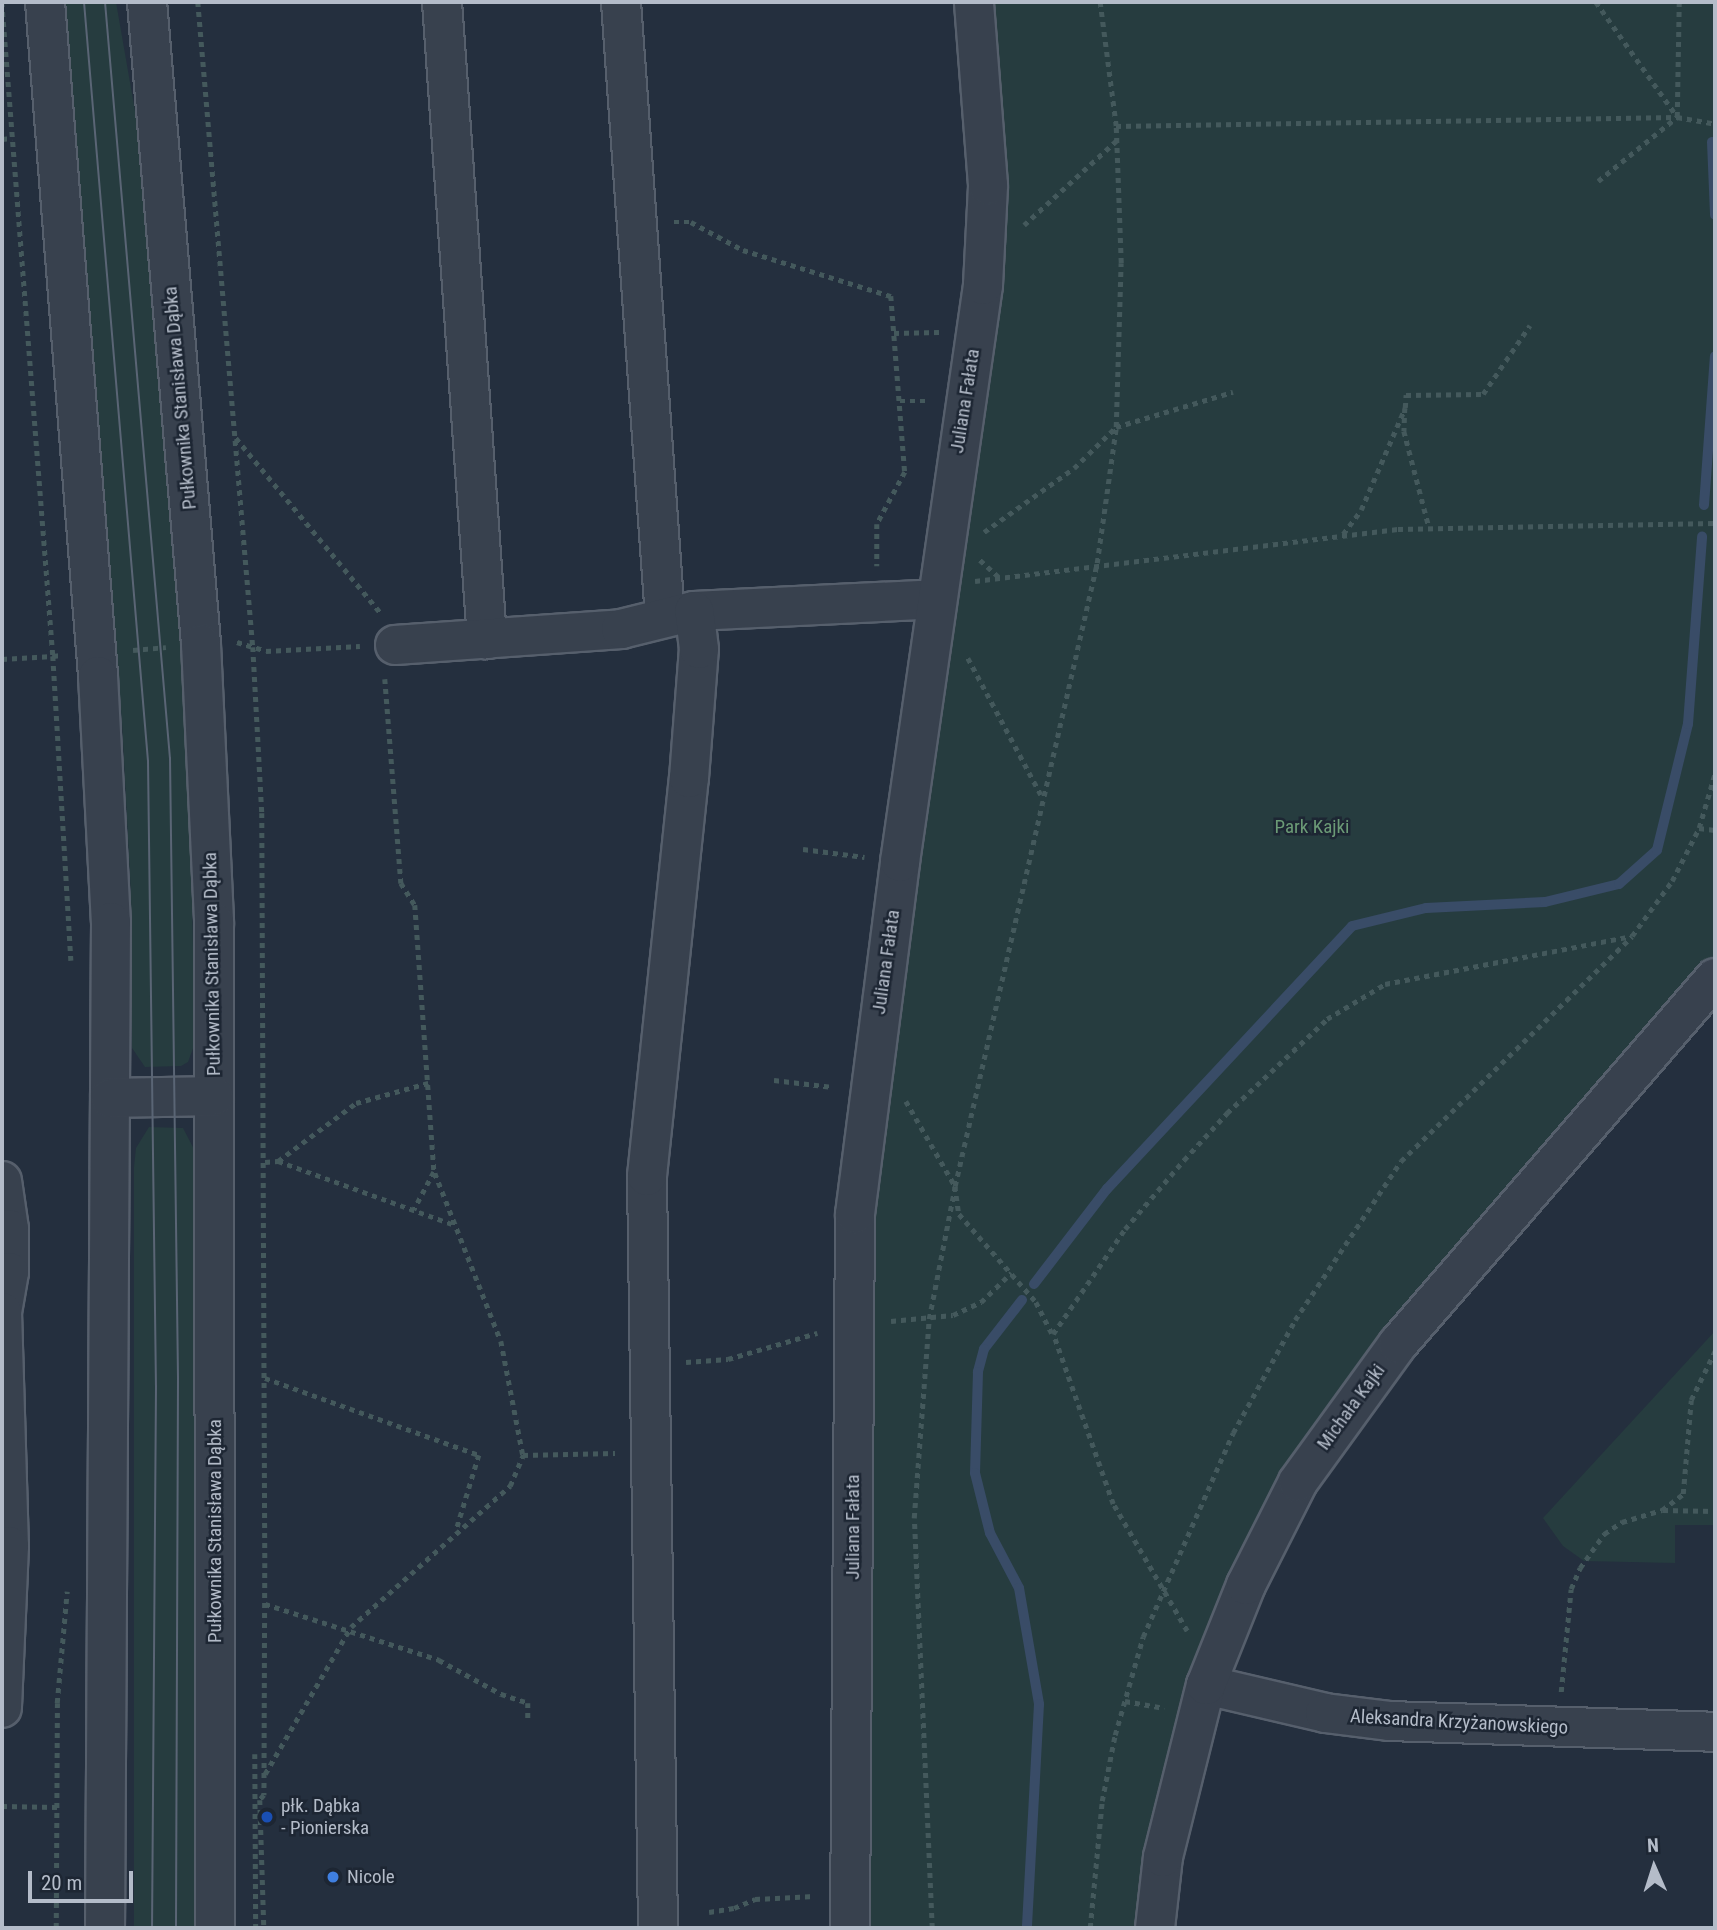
<!DOCTYPE html>
<html>
<head>
<meta charset="utf-8">
<style>
	body { margin:0 }
	#map { position:relative; width:1717px; height:1930px; overflow:hidden; background:#242f3e; font-family:"Roboto Condensed",sans-serif }
	div>[style] { position:absolute }
	[style*='--x'] { left:calc(var(--x)*1px); top:calc(var(--y)*1px); width:calc(var(--w)*1px); rotate:calc(var(--a)*1deg) }
	.green>* { inset:0; background:#263c3f }
	.stream>* { height:10px; margin:-5px; padding:0 5px; transform-origin:5px; border-radius:5px; background:#394c67 }
	.path>* { height:4.5px; margin-top:-2.25px; transform-origin:0; background:repeating-linear-gradient(90deg,#44595c 0 5px,transparent 0 10px) }
	.roads { filter:drop-shadow(2px 0 #565f6c) drop-shadow(-2px 0 #565f6c) drop-shadow(0 2px #565f6c) drop-shadow(0 -2px #565f6c) }
	.minor>* { height:38px; margin:-19px; padding:0 19px; transform-origin:19px; border-radius:19px; background:#38414e }
	.tram>* { height:2px; margin:-1px; padding:0 1px; transform-origin:1px; border-radius:1px; background:#5a6575 }
	.dots>* { width:19px; height:19px; translate:-50% -50%; box-sizing:border-box; border:4px solid #1d2633; border-radius:50% }
	span { translate:-50% -50%; white-space:nowrap; text-align:center; line-height:1.15; -webkit-text-stroke:5px #1d2633; paint-order:stroke }
	.street-label { font-size:19px; color:#b4bcc9 }
	.park-label { font-size:19px; color:#6b9a76 }
	.poi-label { font-size:19px; color:#b4bcc9 }
	.left { translate:0 -50%; text-align:left }
	.frame { position:absolute; inset:0; border:4px solid #b4bcc9; pointer-events:none }
	.north { position:absolute; left:1619px; top:1832px; width:70px; height:70px; -webkit-text-stroke:5px #1d2633; paint-order:stroke; rotate:357deg; font-size:19px; font-weight:700; line-height:28px; text-align:center; color:#b4bcc9 }
	.north::after { content:''; display:block; margin:auto; width:24px; height:32px; background:#b4bcc9; clip-path:polygon(50% 0,100% 100%,50% 72%,0 100%) }
	.scale { position:absolute; left:28px; top:1871px; width:105px; height:32px; box-sizing:border-box; border:4px solid #b4bcc9; border-top:0; padding-left:9px; font-size:21px; line-height:24px; white-space:nowrap; color:#b4bcc9; -webkit-text-stroke:5px #1d2633; paint-order:stroke }
</style>
</head>
<body>
<div id="map">
	<div class="green">
		<i style="clip-path:polygon(63px 2px,116px 2px,140px 140px,189px 756px,195px 1043px,188px 1062px,181px 1066px,145px 1067px,132px 1048px,131px 896px,122px 722px)"></i>
		<i style="clip-path:polygon(974px 2px,1715px 2px,1715px 978px,1270px 1533px,1155px 1928px,850px 1928px,855px 1214px,983px 285px)"></i>
		<i style="clip-path:polygon(149px 1127px,183px 1128px,196px 1153px,194px 1928px,134px 1928px,134px 1167px,136px 1148px)"></i>
		<i style="clip-path:polygon(1715px 1331px,1715px 1525px,1675px 1525px,1675px 1563px,1584px 1561px,1563px 1546px,1543px 1518px)"></i>
	</div>
	<div class="stream">
		<i style="--x:1712;--y:142;--w:73;--a:87.6"></i>
		<i style="--x:1704;--y:505;--w:149;--a:-85.8"></i>
		<i style="--x:1034;--y:1284;--w:120;--a:-52.5"></i>
		<i style="--x:1107;--y:1189;--w:359;--a:-47"></i>
		<i style="--x:1352;--y:926;--w:76;--a:-13.7"></i>
		<i style="--x:1426;--y:908;--w:119;--a:-2.9"></i>
		<i style="--x:1545;--y:902;--w:76;--a:-13.7"></i>
		<i style="--x:1619;--y:884;--w:51;--a:-41.8"></i>
		<i style="--x:1657;--y:850;--w:130;--a:-76.2"></i>
		<i style="--x:1688;--y:724;--w:188;--a:-85.7"></i>
		<i style="--x:1022;--y:1300;--w:62;--a:127.8"></i>
		<i style="--x:984;--y:1349;--w:24;--a:105"></i>
		<i style="--x:978;--y:1372;--w:101;--a:91.7"></i>
		<i style="--x:975;--y:1473;--w:62;--a:76"></i>
		<i style="--x:990;--y:1533;--w:62;--a:62.2"></i>
		<i style="--x:1019;--y:1588;--w:118;--a:80.2"></i>
		<i style="--x:1039;--y:1704;--w:224;--a:93.1"></i>
	</div>
	<div class="path">
		<i style="--x:2;--y:2;--w:656;--a:85.54"></i>
		<i style="--x:53;--y:656;--w:8;--a:-7"></i>
		<i style="--x:198;--y:2;--w:647;--a:85.13"></i>
		<i style="--x:253;--y:647;--w:166;--a:86.9"></i>
		<i style="--x:262;--y:813;--w:750;--a:89.77"></i>
		<i style="--x:265;--y:1563;--w:232;--a:90.2"></i>
		<i style="--x:264;--y:1795;--w:6;--a:129"></i>
		<i style="--x:260;--y:1800;--w:128;--a:88.2"></i>
		<i style="--x:1596;--y:2;--w:138;--a:54.7"></i>
		<i style="--x:1116;--y:126;--w:561;--a:-0.92"></i>
		<i style="--x:1677;--y:117;--w:39;--a:10"></i>
		<i style="--x:2;--y:139;--w:10;--a:-6"></i>
		<i style="--x:1598;--y:181;--w:102;--a:-39"></i>
		<i style="--x:1677;--y:117;--w:115;--a:-89"></i>
		<i style="--x:674;--y:222;--w:17;--a:0"></i>
		<i style="--x:691;--y:222;--w:59;--a:28.3"></i>
		<i style="--x:743;--y:250;--w:155;--a:17.3"></i>
		<i style="--x:891;--y:296;--w:177;--a:85.5"></i>
		<i style="--x:905;--y:472;--w:59;--a:118.3"></i>
		<i style="--x:877;--y:524;--w:42;--a:90"></i>
		<i style="--x:1024;--y:225;--w:125;--a:-42.4"></i>
		<i style="--x:894;--y:333;--w:45;--a:-1.3"></i>
		<i style="--x:900;--y:401;--w:30;--a:0"></i>
		<i style="--x:1405;--y:408;--w:13;--a:-86"></i>
		<i style="--x:1406;--y:395;--w:77;--a:-0.7"></i>
		<i style="--x:1483;--y:394;--w:83;--a:-55.7"></i>
		<i style="--x:236;--y:438;--w:226;--a:50.4"></i>
		<i style="--x:984;--y:532;--w:110;--a:-35.4"></i>
		<i style="--x:1074;--y:468;--w:59;--a:-44.3"></i>
		<i style="--x:1116;--y:427;--w:122;--a:-16.7"></i>
		<i style="--x:1343;--y:534;--w:30;--a:-53"></i>
		<i style="--x:1361;--y:510;--w:111;--a:-66.7"></i>
		<i style="--x:1405;--y:408;--w:23;--a:92"></i>
		<i style="--x:1404;--y:431;--w:99;--a:75.4"></i>
		<i style="--x:980;--y:560;--w:27;--a:42"></i>
		<i style="--x:975;--y:581;--w:426;--a:-7"></i>
		<i style="--x:1398;--y:529;--w:317;--a:-1.1"></i>
		<i style="--x:237;--y:642;--w:30;--a:17"></i>
		<i style="--x:266;--y:651;--w:94;--a:-3"></i>
		<i style="--x:133;--y:650;--w:33;--a:-5"></i>
		<i style="--x:968;--y:658;--w:155;--a:61.9"></i>
		<i style="--x:2;--y:659;--w:51;--a:-3.4"></i>
		<i style="--x:53;--y:656;--w:305;--a:86.6"></i>
		<i style="--x:385;--y:679;--w:205;--a:85.5"></i>
		<i style="--x:401;--y:883;--w:26;--a:58"></i>
		<i style="--x:415;--y:905;--w:268;--a:85.9"></i>
		<i style="--x:434;--y:1172;--w:43;--a:117.8"></i>
		<i style="--x:1699;--y:828;--w:16;--a:7"></i>
		<i style="--x:803;--y:849;--w:62;--a:7.5"></i>
		<i style="--x:774;--y:1080;--w:59;--a:6.8"></i>
		<i style="--x:906;--y:1101;--w:98;--a:60"></i>
		<i style="--x:955;--y:1186;--w:28;--a:82"></i>
		<i style="--x:959;--y:1214;--w:117;--a:48.8"></i>
		<i style="--x:1036;--y:1302;--w:35;--a:63"></i>
		<i style="--x:278;--y:1161;--w:188;--a:19.9"></i>
		<i style="--x:265;--y:1162;--w:13;--a:-4"></i>
		<i style="--x:278;--y:1161;--w:97;--a:-36.6"></i>
		<i style="--x:356;--y:1103;--w:75;--a:-15.5"></i>
		<i style="--x:435;--y:1173;--w:180;--a:68.6"></i>
		<i style="--x:501;--y:1341;--w:116;--a:79.1"></i>
		<i style="--x:891;--y:1321;--w:62;--a:-5.5"></i>
		<i style="--x:953;--y:1315;--w:31;--a:-25"></i>
		<i style="--x:981;--y:1302;--w:42;--a:-44"></i>
		<i style="--x:686;--y:1362;--w:42;--a:-4.1"></i>
		<i style="--x:728;--y:1359;--w:93;--a:-16.3"></i>
		<i style="--x:265;--y:1378;--w:227;--a:19.8"></i>
		<i style="--x:479;--y:1455;--w:76;--a:106.8"></i>
		<i style="--x:1663;--y:1510;--w:52;--a:1.1"></i>
		<i style="--x:265;--y:1604;--w:183;--a:17.8"></i>
		<i style="--x:439;--y:1660;--w:71;--a:28.7"></i>
		<i style="--x:501;--y:1694;--w:28;--a:18"></i>
		<i style="--x:528;--y:1703;--w:16;--a:90"></i>
		<i style="--x:1187;--y:1631;--w:147;--a:-120.2"></i>
		<i style="--x:1113;--y:1504;--w:180;--a:-109.4"></i>
		<i style="--x:1053;--y:1334;--w:127;--a:-55.6"></i>
		<i style="--x:1125;--y:1229;--w:91;--a:-49.5"></i>
		<i style="--x:1184;--y:1160;--w:64;--a:-47.5"></i>
		<i style="--x:1227;--y:1113;--w:137;--a:-43.2"></i>
		<i style="--x:1327;--y:1019;--w:68;--a:-31.1"></i>
		<i style="--x:1385;--y:984;--w:251;--a:-11"></i>
		<i style="--x:1561;--y:1692;--w:103;--a:-84.5"></i>
		<i style="--x:1571;--y:1589;--w:23;--a:-67"></i>
		<i style="--x:1580;--y:1568;--w:42;--a:-54.8"></i>
		<i style="--x:1604;--y:1534;--w:22;--a:-34"></i>
		<i style="--x:1622;--y:1522;--w:42;--a:-16.7"></i>
		<i style="--x:1662;--y:1510;--w:26;--a:-37"></i>
		<i style="--x:1683;--y:1494;--w:94;--a:-85.1"></i>
		<i style="--x:1691;--y:1400;--w:55;--a:-63.9"></i>
		<i style="--x:1125;--y:1701;--w:40;--a:10"></i>
		<i style="--x:255;--y:1754;--w:174;--a:89.7"></i>
		<i style="--x:265;--y:1774;--w:170;--a:-59.7"></i>
		<i style="--x:351;--y:1627;--w:213;--a:-41.6"></i>
		<i style="--x:510;--y:1486;--w:34;--a:-67"></i>
		<i style="--x:523;--y:1455;--w:92;--a:-1.2"></i>
		<i style="--x:2;--y:1806;--w:55;--a:1"></i>
		<i style="--x:709;--y:1912;--w:25;--a:-9"></i>
		<i style="--x:734;--y:1908;--w:23;--a:-23"></i>
		<i style="--x:755;--y:1899;--w:59;--a:-2.9"></i>
		<i style="--x:56;--y:1928;--w:225;--a:-89.7"></i>
		<i style="--x:57;--y:1703;--w:112;--a:-84.9"></i>
		<i style="--x:932;--y:1928;--w:410;--a:-92.5"></i>
		<i style="--x:914;--y:1518;--w:200;--a:-85.7"></i>
		<i style="--x:929;--y:1319;--w:136;--a:-78.9"></i>
		<i style="--x:955;--y:1186;--w:639;--a:-77.16"></i>
		<i style="--x:1097;--y:563;--w:137;--a:-82"></i>
		<i style="--x:1116;--y:427;--w:164;--a:-88.3"></i>
		<i style="--x:1121;--y:263;--w:137;--a:-92.1"></i>
		<i style="--x:1116;--y:126;--w:125;--a:-97.4"></i>
		<i style="--x:1090;--y:1928;--w:128;--a:-84.6"></i>
		<i style="--x:1102;--y:1801;--w:67;--a:-78.9"></i>
		<i style="--x:1115;--y:1735;--w:102;--a:-74.1"></i>
		<i style="--x:1143;--y:1637;--w:223;--a:-66.2"></i>
		<i style="--x:1233;--y:1433;--w:129;--a:-61.2"></i>
		<i style="--x:1295;--y:1320;--w:191;--a:-56.3"></i>
		<i style="--x:1401;--y:1161;--w:322;--a:-44.2"></i>
		<i style="--x:1632;--y:936;--w:68;--a:-54"></i>
		<i style="--x:1672;--y:881;--w:59;--a:-63"></i>
		<i style="--x:1699;--y:828;--w:57;--a:-73.8"></i>
	</div>
	<div class="roads">
		<div class="minor">
			<i style="--x:45;--y:2;--w:676;--a:85.5"></i>
			<i style="--x:98;--y:676;--w:246;--a:87"></i>
			<i style="--x:111;--y:922;--w:1006;--a:90.34"></i>
			<i style="--x:147;--y:2;--w:644;--a:85.19"></i>
			<i style="--x:201;--y:644;--w:278;--a:87.3"></i>
			<i style="--x:214;--y:922;--w:1006;--a:89.94"></i>
			<i style="--x:442;--y:2;--w:639;--a:85.96"></i>
			<i style="--x:621;--y:2;--w:617;--a:85.91"></i>
			<i style="--x:395;--y:645;--w:227;--a:-4"></i>
			<i style="--x:621;--y:629;--w:75;--a:-13.9"></i>
			<i style="--x:694;--y:611;--w:242;--a:-2.8"></i>
			<i style="--x:110;--y:1098;--w:104;--a:-1.1"></i>
			<i style="--x:2;--y:1181;--w:49;--a:81.7"></i>
			<i style="--x:9;--y:1229;--w:43;--a:90"></i>
			<i style="--x:9;--y:1272;--w:41;--a:99.9"></i>
			<i style="--x:2;--y:1312;--w:234;--a:88.3"></i>
			<i style="--x:9;--y:1546;--w:162;--a:92.5"></i>
			<i style="--x:1206;--y:1685;--w:122;--a:13.2"></i>
			<i style="--x:1325;--y:1713;--w:64;--a:7.1"></i>
			<i style="--x:1389;--y:1721;--w:326;--a:1.9"></i>
			<i style="--x:658;--y:1928;--w:752;--a:-90.84"></i>
			<i style="--x:647;--y:1176;--w:400;--a:-84"></i>
			<i style="--x:689;--y:778;--w:129;--a:-85.6"></i>
			<i style="--x:699;--y:649;--w:38;--a:-97"></i>
			<i style="--x:850;--y:1928;--w:714;--a:-89.6"></i>
			<i style="--x:855;--y:1214;--w:355;--a:-82.7"></i>
			<i style="--x:900;--y:862;--w:583;--a:-81.81"></i>
			<i style="--x:983;--y:285;--w:100;--a:-87.1"></i>
			<i style="--x:988;--y:185;--w:184;--a:-94.4"></i>
			<i style="--x:1155;--y:1928;--w:71;--a:-83.6"></i>
			<i style="--x:1163;--y:1857;--w:177;--a:-76"></i>
			<i style="--x:1206;--y:1685;--w:108;--a:-68.2"></i>
			<i style="--x:1246;--y:1585;--w:115;--a:-63.2"></i>
			<i style="--x:1298;--y:1482;--w:170;--a:-54.1"></i>
			<i style="--x:1398;--y:1344;--w:484;--a:-49.1"></i>
		</div>
	</div>
	<div class="tram">
		<i style="--x:84;--y:2;--w:762;--a:85.18"></i>
		<i style="--x:148;--y:761;--w:625;--a:89.27"></i>
		<i style="--x:156;--y:1386;--w:542;--a:90.42"></i>
		<i style="--x:105;--y:2;--w:759;--a:85.09"></i>
		<i style="--x:170;--y:758;--w:620;--a:89.26"></i>
		<i style="--x:178;--y:1378;--w:550;--a:90.21"></i>
	</div>
	<div class="dots">
		<i style="left:267px;top:1817px;background:#1a4fb4"></i>
		<i style="left:333px;top:1877px;background:#3f7fe0"></i>
	</div>
	<div class="street-label">
		<span style="left:180px;top:398px;rotate:-95deg">Pułkownika Stanisława Dąbka</span>
		<span style="left:965px;top:401px;rotate:-81deg">Juliana Fałata</span>
		<span style="left:886px;top:962px;rotate:-82deg">Juliana Fałata</span>
		<span style="left:212px;top:964px;rotate:-91deg">Pułkownika Stanisława Dąbka</span>
		<span style="left:1351px;top:1407px;rotate:-54deg">Michała Kajki</span>
		<span style="left:853px;top:1527px;rotate:-90deg">Juliana Fałata</span>
		<span style="left:215px;top:1531px;rotate:-90deg">Pułkownika Stanisława Dąbka</span>
		<span style="left:1459px;top:1722px;rotate:3deg">Aleksandra Krzyżanowskiego</span>
	</div>
	<div class="park-label">
		<span style="left:1312px;top:827px">Park Kajki</span>
	</div>
	<div class="poi-label">
		<span class="left" style="left:281px;top:1817px">płk. Dąbka<br>- Pionierska</span>
		<span class="left" style="left:347px;top:1877px">Nicole</span>
	</div>
	<div class="frame"></div>
	<div class="north">N</div>
	<div class="scale">20 m</div>
</div>
</body>
</html>
